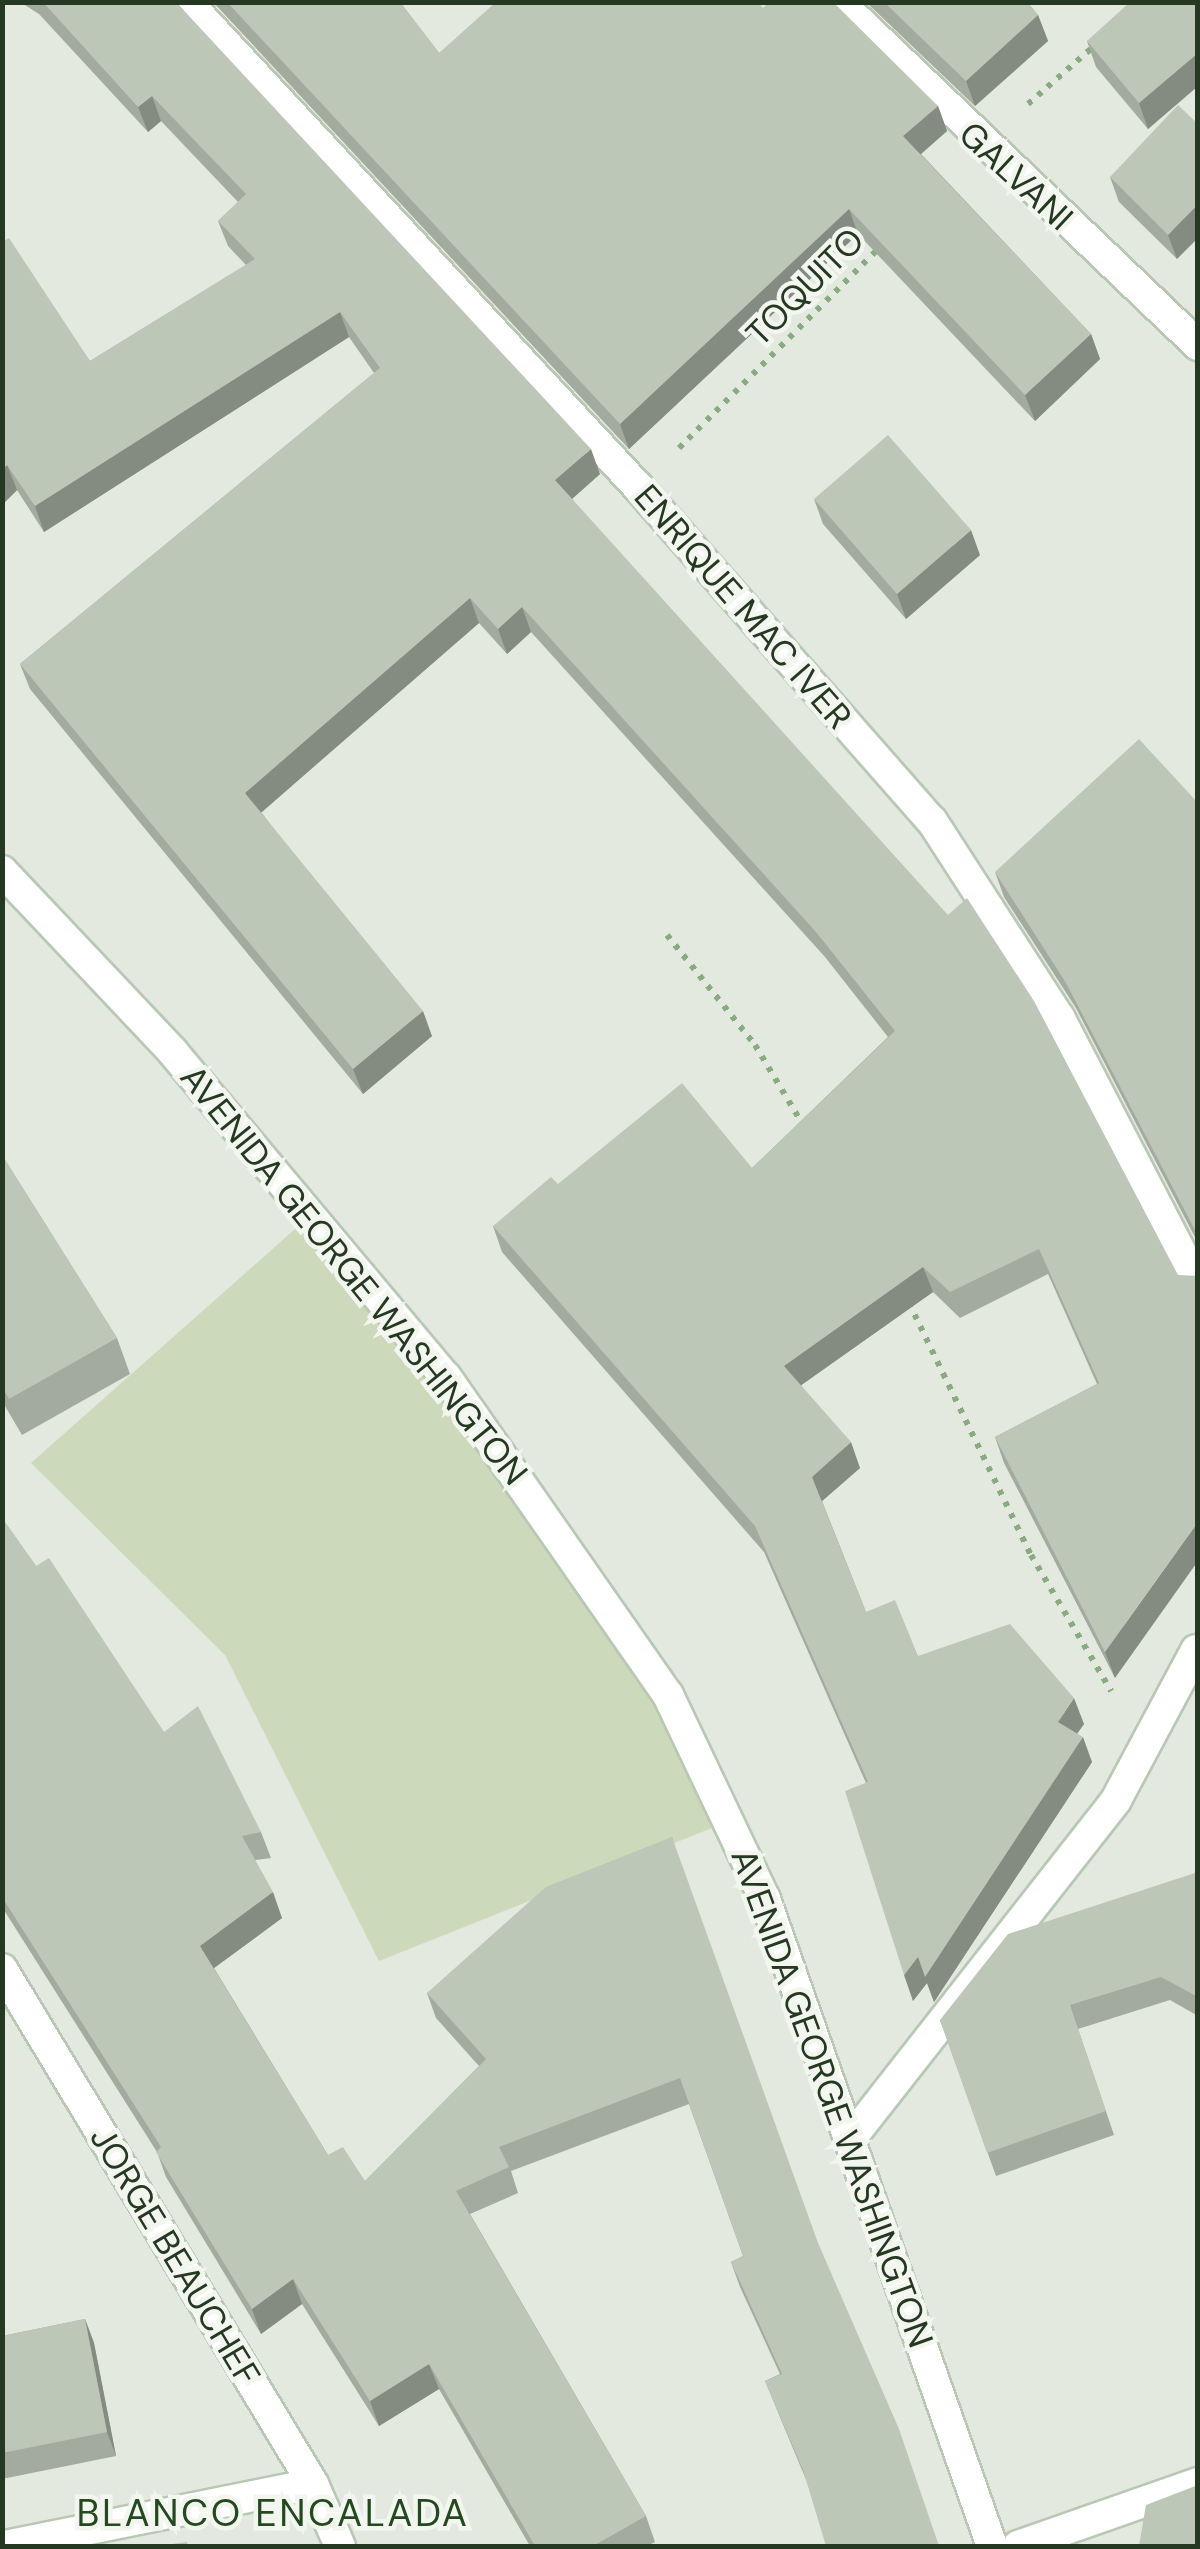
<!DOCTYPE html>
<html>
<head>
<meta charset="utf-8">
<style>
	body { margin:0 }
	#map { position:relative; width:1200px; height:2549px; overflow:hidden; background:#e3e9df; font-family:"DM Sans",sans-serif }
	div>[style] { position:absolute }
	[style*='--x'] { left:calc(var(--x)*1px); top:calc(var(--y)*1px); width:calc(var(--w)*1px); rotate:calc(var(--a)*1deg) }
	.green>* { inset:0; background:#ccd9ba }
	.path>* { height:6px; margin-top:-3px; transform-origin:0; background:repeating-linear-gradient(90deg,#8aaa82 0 5px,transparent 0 13px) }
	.roads { filter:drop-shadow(2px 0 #b8c8b4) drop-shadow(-2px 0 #b8c8b4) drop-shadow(0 2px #b8c8b4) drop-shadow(0 -2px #b8c8b4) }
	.street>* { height:30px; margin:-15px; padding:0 15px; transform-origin:15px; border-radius:15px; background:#fff }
	.secondary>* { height:30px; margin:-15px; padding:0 15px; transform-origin:15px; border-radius:15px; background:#fff }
	.wall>* { inset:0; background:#a2ab9e }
	.shaded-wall>* { inset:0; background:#848b81 }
	.building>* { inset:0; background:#bcc7b8 }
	span { translate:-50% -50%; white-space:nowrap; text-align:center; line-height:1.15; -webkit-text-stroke:9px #f2f6ef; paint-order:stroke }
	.street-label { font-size:35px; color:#253822 }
	.neighbourhood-label { font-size:38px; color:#244820; letter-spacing:2.5px }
	.frame { position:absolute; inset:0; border:5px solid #253822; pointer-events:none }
</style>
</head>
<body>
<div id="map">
	<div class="green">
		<i style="clip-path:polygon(312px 1214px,453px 1385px,737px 1818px,379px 1961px,225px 1655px,31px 1463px)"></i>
	</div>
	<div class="path">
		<i style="--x:1028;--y:104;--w:88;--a:-41.3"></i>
		<i style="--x:679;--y:448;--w:283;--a:-45"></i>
		<i style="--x:667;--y:935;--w:141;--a:51.3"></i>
		<i style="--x:755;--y:1045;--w:93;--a:59"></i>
		<i style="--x:909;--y:1303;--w:280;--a:64.2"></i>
		<i style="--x:1031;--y:1555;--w:158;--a:59.5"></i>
	</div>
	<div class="roads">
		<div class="street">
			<i style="--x:187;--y:2;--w:664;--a:47.08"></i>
			<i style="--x:639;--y:488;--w:444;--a:48.7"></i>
			<i style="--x:932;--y:821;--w:234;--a:57.1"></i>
			<i style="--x:1059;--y:1017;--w:302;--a:62.6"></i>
			<i style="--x:839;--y:2;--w:497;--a:43.7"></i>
			<i style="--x:2;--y:1969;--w:602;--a:58.87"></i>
			<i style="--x:313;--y:2484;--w:68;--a:66.5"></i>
			<i style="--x:852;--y:2137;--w:428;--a:-51.9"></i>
			<i style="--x:1116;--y:1800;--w:170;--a:-61.9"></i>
			<i style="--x:5;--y:2546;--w:314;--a:-11.4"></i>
			<i style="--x:1018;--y:2546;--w:191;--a:-19.3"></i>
		</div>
		<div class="secondary">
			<i style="--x:2;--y:871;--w:248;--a:46.6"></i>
			<i style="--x:172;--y:1051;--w:426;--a:50"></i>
			<i style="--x:446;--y:1377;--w:388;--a:55.1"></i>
			<i style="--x:668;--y:1695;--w:226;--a:64.6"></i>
			<i style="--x:765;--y:1899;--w:686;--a:70.67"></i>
		</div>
	</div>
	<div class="wall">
		<i style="clip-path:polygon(20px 2px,176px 2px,600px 474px,572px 499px,1178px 1275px,1115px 1678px,1004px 1463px,995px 1437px,1097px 1384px,1048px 1274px,960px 1318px,933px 1292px,801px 1385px,860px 1468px,822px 1501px,866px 1612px,918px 1656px,1084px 1724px,1077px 1733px,1092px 1762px,934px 2002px,927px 1983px,913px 2001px,866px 1783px,764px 1552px,502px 1252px,493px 1226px,558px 1184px,752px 1168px,888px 1037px,825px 957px,531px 632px,507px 654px,479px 623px,261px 812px,432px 1036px,363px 1094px,30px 689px,20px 664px,374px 373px,349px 337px,44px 532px,17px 490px,2px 505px,2px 242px,90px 361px,246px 265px,228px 246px,218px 221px,238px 202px,161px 121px,148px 132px,39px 14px)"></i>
		<i style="clip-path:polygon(213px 2px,400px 2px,439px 53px,763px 8px,938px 106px,947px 131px,921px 154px,1091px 334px,1100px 359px,1035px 421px,858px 234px,629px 449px)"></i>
		<i style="clip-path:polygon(866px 2px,1027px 2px,1038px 15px,1048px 41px,975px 106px)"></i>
		<i style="clip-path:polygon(1198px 2px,1198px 86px,1148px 129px,1096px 67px,1087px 41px)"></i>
		<i style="clip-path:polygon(1198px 124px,1177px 259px,1119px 202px,1110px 177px)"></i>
		<i style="clip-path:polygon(814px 499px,980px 555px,906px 619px,823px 524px)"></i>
		<i style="clip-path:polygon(1198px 803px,1198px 1243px,1076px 1008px,1004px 897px,995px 872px)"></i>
		<i style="clip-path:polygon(2px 1155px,117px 1338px,130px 1374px,22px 1435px,2px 1401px)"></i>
		<i style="clip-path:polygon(2px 1518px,36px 1566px,164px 1732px,261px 1832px,271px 1858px,255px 1860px,282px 1918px,214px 1968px,328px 2155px,365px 2181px,479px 2066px,436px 2018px,427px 1993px,672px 1837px,807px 2482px,765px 2381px,780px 2374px,740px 2287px,731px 2262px,743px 2256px,689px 2104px,511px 2171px,518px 2193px,470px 2214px,646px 2516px,655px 2542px,647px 2546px,530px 2546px,439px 2389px,379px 2426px,302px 2304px,261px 2334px,166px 2177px,157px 2152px,2px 1907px)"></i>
		<i style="clip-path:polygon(1198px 1872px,1198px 2016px,1170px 2000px,1078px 2029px,1114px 2135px,996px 2176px,940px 2020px)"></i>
		<i style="clip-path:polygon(85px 2319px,94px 2343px,116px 2456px,2px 2479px,2px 2336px)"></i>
	</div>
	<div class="shaded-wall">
		<i style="clip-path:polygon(1038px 15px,1048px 41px,975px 106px,966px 81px)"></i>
		<i style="clip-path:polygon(1198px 53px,1198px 86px,1148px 129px,1139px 103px)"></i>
		<i style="clip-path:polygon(152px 96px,161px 121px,148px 132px,138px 107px)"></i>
		<i style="clip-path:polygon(938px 106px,947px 131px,913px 161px,903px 136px)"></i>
		<i style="clip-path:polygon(1198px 204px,1198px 238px,1177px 259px,1168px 235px)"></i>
		<i style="clip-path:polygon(849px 209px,858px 234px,629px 449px,620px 424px)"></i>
		<i style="clip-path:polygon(340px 312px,349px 337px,44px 532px,35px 506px)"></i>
		<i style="clip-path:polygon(1091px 334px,1100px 359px,1035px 421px,1025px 395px)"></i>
		<i style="clip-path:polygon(591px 449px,600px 474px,564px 506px,555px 480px)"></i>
		<i style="clip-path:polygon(7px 465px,17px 490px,2px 505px,2px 470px)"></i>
		<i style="clip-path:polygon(971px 530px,980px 555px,906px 619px,897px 594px)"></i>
		<i style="clip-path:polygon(470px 598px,479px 623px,255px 818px,245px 793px)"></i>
		<i style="clip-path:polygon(522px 607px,531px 632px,507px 654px,498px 629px)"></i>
		<i style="clip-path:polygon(423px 1011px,432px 1036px,363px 1094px,353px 1069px)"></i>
		<i style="clip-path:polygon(923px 1267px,933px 1292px,793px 1391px,784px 1366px)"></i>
		<i style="clip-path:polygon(851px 1442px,860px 1468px,821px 1502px,812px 1477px)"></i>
		<i style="clip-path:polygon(1198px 1522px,1198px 1561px,1115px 1678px,1105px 1652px)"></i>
		<i style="clip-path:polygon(1074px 1698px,1084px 1724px,1067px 1748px,1058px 1722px)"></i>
		<i style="clip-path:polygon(1083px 1737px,1092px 1762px,934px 2002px,927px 1983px,913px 2001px,904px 1975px)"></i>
		<i style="clip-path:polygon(273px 1892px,282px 1918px,210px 1971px,200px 1946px)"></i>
		<i style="clip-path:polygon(293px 2279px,302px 2304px,261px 2334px,252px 2309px)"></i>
		<i style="clip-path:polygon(85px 2319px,94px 2343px,116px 2456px,107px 2432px)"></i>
		<i style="clip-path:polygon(429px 2364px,439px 2389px,379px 2426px,370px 2401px)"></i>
	</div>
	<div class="building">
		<i style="clip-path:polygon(43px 2px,176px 2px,591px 449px,555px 480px,948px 915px,967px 898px,1034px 1001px,1178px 1275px,1198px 1276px,1198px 1522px,1105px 1652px,995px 1437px,1099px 1383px,1039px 1249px,950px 1292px,923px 1267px,784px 1366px,851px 1442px,812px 1477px,866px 1612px,895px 1600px,918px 1656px,1010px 1624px,1074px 1698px,1058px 1722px,1083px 1737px,925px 1977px,918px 1957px,904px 1975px,845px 1791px,868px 1782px,755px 1526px,493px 1226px,551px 1177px,558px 1184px,682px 1083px,752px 1168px,895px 1031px,816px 932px,522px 607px,498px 629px,470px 598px,245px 793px,423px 1011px,353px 1069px,20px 664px,380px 368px,340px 312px,35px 506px,7px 465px,2px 470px,2px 242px,9px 238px,90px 361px,255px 259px,218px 221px,246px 194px,152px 96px,138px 107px)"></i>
		<i style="clip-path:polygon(227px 2px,400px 2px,439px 53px,496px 2px,758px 2px,763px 8px,769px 2px,833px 2px,938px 106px,903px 136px,1091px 334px,1025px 395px,849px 209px,620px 424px)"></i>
		<i style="clip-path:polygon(884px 2px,1027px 2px,1038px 15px,966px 81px)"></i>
		<i style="clip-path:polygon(1130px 2px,1198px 2px,1198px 53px,1139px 103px,1087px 41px)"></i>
		<i style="clip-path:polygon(1178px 105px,1198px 124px,1198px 204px,1168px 235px,1110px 177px)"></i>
		<i style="clip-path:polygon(888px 435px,971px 530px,897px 594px,814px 499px)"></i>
		<i style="clip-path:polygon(1139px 739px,1198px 803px,1198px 1236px,1066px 983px,995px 872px)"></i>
		<i style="clip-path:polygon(2px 1155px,117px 1338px,9px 1399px,2px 1387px)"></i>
		<i style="clip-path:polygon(2px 1518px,36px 1566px,49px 1558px,164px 1732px,198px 1706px,261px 1832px,242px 1836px,273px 1892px,200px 1946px,328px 2155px,343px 2147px,365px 2181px,486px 2059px,427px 1993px,546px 1887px,672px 1837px,818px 2243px,899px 2429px,939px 2546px,826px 2546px,803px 2470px,765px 2381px,782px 2374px,731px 2262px,743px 2256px,680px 2078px,499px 2147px,509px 2167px,456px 2191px,646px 2516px,593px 2546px,535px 2546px,429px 2364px,370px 2401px,293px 2279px,252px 2309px,156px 2152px,161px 2147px,2px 1897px)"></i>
		<i style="clip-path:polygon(1198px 1872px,1198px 1997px,1161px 1977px,1070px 2005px,1106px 2111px,987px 2153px,940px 2020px,1008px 1934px)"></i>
		<i style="clip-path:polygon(85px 2319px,107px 2432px,2px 2453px,2px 2336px)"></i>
		<i style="clip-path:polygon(1198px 2485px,1198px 2546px,1139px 2546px,1146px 2505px)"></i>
		<i style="clip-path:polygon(187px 2542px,188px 2546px,157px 2546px)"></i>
	</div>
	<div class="street-label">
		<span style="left:1016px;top:176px;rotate:43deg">GALVANI</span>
		<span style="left:805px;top:287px;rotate:-45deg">TOQUITO</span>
		<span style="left:743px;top:607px;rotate:49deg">ENRIQUE MAC IVER</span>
		<span style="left:354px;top:1275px;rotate:51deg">AVENIDA GEORGE WASHINGTON</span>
		<span style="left:832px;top:2098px;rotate:70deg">AVENIDA GEORGE WASHINGTON</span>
		<span style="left:175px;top:2256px;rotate:59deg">JORGE BEAUCHEF</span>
	</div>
	<div class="neighbourhood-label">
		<span style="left:273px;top:2514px">BLANCO ENCALADA</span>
	</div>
	<div class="frame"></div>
</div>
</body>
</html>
